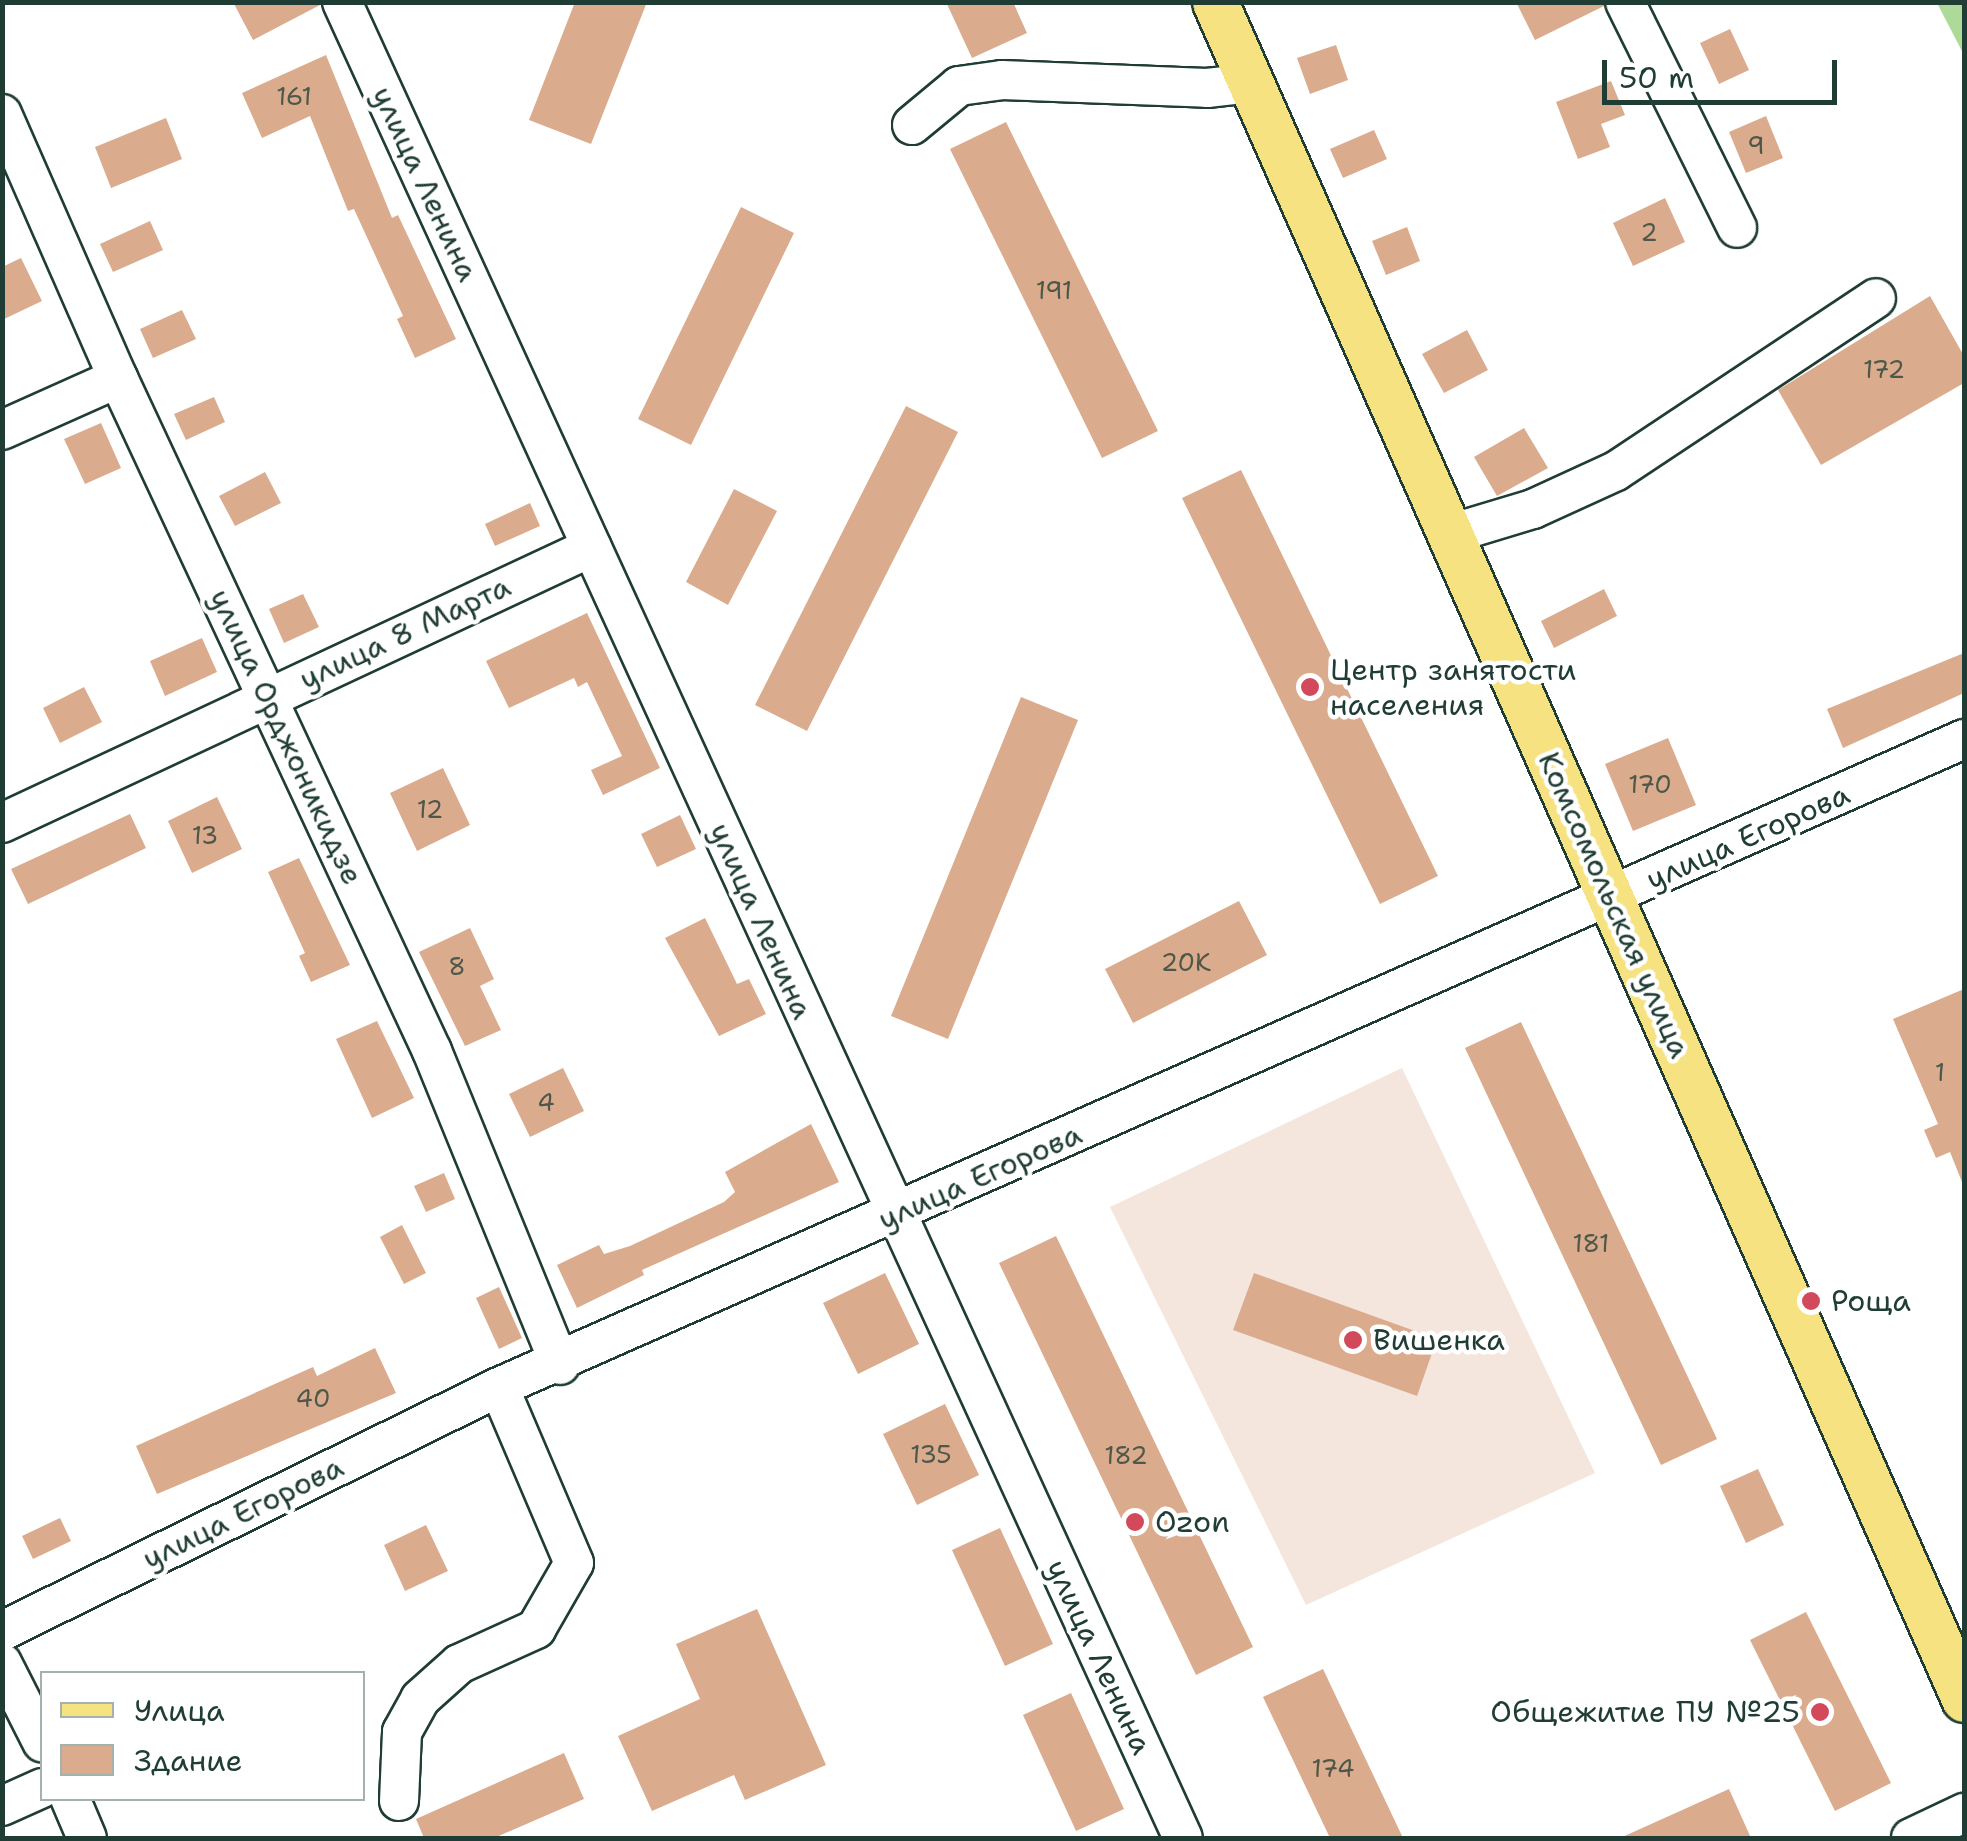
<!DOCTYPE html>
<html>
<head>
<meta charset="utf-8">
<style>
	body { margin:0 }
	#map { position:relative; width:1967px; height:1841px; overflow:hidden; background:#fff; font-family:"Shantell Sans",sans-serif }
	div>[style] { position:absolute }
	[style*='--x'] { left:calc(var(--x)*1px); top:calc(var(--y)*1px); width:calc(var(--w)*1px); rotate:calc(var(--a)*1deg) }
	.built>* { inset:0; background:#f4e6dd }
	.green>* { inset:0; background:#adda99 }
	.building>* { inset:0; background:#dbab8d }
	.roads { filter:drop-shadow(2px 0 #1f3d34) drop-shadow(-2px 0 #1f3d34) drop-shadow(0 2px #1f3d34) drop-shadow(0 -2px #1f3d34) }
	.minor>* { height:38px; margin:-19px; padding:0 19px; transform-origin:19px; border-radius:19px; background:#fff }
	.major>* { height:45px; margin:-22.5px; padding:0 22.5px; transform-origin:22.5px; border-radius:22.5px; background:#f6e281 }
	.dots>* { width:28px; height:28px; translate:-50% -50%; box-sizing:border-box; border:5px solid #fff; border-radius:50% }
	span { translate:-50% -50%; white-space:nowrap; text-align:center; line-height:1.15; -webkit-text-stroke:9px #fff; paint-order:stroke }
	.number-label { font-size:25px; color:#4e584a }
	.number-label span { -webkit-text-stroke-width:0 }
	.street-label { font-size:30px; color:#1f3d34 }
	.poi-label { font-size:30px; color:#1f3d34 }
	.left { translate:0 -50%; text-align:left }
	.right { translate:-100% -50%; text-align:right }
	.frame { position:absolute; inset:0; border:5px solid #1f3d34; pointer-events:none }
	.legend { position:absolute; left:40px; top:1671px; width:325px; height:130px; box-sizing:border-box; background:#fff; border:2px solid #a5b1ae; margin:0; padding:12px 18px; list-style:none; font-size:30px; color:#1f3d34 }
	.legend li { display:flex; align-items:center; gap:20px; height:50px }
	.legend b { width:50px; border:2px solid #a5b1ae }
	.scale { position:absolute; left:1602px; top:60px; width:235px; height:45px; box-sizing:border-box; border:5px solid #1f3d34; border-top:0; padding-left:12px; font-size:30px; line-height:35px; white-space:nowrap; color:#1f3d34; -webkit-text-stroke:8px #fff; paint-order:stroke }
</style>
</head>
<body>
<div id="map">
	<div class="built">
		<i style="clip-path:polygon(1402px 1068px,1595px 1473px,1306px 1605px,1110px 1207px)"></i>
	</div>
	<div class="green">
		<i style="clip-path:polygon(1937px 3px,1964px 3px,1964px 55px)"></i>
	</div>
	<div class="building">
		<i style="clip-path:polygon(233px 2px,320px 2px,320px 5px,253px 40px)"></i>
		<i style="clip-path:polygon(575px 2px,647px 2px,591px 144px,529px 120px)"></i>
		<i style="clip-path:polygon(946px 2px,1013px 2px,1027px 33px,972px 58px)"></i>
		<i style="clip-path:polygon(1516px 2px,1603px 2px,1604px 6px,1535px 40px)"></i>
		<i style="clip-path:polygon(1730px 29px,1749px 70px,1719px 84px,1700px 43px)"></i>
		<i style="clip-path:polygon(1336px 45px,1348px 80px,1310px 94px,1297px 58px)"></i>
		<i style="clip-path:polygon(326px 55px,392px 218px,398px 215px,456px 339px,415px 358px,397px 319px,403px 316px,354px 209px,348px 211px,310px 116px,262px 138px,242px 93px)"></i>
		<i style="clip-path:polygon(1611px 81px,1625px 115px,1601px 124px,1610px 147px,1578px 159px,1556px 102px)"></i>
		<i style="clip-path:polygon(1766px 116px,1783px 158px,1746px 173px,1729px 132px)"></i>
		<i style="clip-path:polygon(166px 118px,182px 159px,111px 188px,95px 147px)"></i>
		<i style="clip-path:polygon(1006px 122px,1158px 431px,1102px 458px,950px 149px)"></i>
		<i style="clip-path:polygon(1374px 130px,1387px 159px,1343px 178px,1330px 149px)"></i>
		<i style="clip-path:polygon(1665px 198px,1685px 242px,1633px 266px,1613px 223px)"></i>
		<i style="clip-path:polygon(741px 207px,794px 233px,691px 445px,638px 419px)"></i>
		<i style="clip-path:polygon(150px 221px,163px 250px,113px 272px,100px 244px)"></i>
		<i style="clip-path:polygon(1407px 227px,1420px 261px,1386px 275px,1372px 241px)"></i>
		<i style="clip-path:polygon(21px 258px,42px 301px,2px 320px,2px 267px)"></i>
		<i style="clip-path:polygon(1930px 296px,1964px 356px,1964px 383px,1821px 465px,1778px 390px)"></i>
		<i style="clip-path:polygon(182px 310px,196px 339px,153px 358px,140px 329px)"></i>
		<i style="clip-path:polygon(1467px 330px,1488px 370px,1444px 393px,1422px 354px)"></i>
		<i style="clip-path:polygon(214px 397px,225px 422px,186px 440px,174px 414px)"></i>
		<i style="clip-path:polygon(906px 406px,958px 432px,807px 731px,755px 705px)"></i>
		<i style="clip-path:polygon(101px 423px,121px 468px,85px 484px,64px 439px)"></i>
		<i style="clip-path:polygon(1524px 428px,1548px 468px,1497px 496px,1474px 457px)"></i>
		<i style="clip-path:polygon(1241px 470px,1438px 876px,1380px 904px,1182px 498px)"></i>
		<i style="clip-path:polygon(265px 472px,281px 503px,235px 526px,219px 496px)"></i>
		<i style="clip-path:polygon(734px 489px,777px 511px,728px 605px,686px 582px)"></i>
		<i style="clip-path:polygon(530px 503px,540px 526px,495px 546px,485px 524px)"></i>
		<i style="clip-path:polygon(1604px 589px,1617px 616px,1554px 648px,1541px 621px)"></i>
		<i style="clip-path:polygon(303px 594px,319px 627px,284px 643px,269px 609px)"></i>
		<i style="clip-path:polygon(587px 613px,660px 768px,603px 795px,591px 770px,622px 756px,587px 682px,578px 687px,574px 678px,509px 708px,486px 661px)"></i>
		<i style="clip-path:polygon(202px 638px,217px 672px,165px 696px,150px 661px)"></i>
		<i style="clip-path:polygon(1964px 653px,1964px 693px,1843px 748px,1827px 709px)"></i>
		<i style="clip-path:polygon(84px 687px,102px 722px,60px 743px,43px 708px)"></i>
		<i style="clip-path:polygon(1021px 697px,1078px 720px,948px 1039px,891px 1016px)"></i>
		<i style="clip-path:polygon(1668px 738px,1696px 805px,1633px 831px,1605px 764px)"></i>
		<i style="clip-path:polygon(443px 768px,470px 825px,417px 851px,390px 793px)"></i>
		<i style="clip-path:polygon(217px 797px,242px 849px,192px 873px,168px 821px)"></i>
		<i style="clip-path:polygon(130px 814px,146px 848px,28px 904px,11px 869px)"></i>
		<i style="clip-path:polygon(680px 815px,696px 849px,657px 867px,641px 834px)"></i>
		<i style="clip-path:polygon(299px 858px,350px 965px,311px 982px,299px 956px,305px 953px,268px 872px)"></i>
		<i style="clip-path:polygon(1239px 901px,1267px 955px,1133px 1023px,1105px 969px)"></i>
		<i style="clip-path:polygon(705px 918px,737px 984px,749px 979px,766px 1014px,719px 1036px,665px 938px)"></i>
		<i style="clip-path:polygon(470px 928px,494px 979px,480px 986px,501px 1030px,465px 1046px,419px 952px)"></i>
		<i style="clip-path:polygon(1964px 989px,1964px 1187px,1950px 1152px,1936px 1158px,1924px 1130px,1938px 1124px,1893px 1019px)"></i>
		<i style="clip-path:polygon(377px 1021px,414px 1098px,372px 1118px,336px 1039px)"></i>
		<i style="clip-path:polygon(1521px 1022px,1717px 1439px,1661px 1465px,1465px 1048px)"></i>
		<i style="clip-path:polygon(563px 1068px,584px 1111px,530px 1137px,509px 1094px)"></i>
		<i style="clip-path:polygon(811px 1124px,839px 1182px,642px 1270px,644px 1275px,577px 1308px,557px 1265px,599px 1245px,604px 1254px,630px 1246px,724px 1202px,735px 1192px,725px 1172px)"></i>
		<i style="clip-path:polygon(444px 1173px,455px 1199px,426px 1212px,414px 1186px)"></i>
		<i style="clip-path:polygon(402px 1225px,426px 1273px,404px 1284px,380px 1237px)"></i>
		<i style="clip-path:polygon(1056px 1236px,1253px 1647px,1196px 1675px,999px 1263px)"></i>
		<i style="clip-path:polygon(885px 1273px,919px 1344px,858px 1374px,823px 1303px)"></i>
		<i style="clip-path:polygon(1254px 1273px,1437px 1339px,1417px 1396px,1233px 1330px)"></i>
		<i style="clip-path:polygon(499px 1287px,522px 1338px,499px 1349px,476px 1298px)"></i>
		<i style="clip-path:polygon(375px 1348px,396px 1393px,157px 1494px,136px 1446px,313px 1367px,317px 1376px)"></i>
		<i style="clip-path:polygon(945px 1404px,979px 1475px,917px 1505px,883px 1434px)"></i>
		<i style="clip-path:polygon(1758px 1469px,1784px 1525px,1746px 1543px,1720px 1486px)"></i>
		<i style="clip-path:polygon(60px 1518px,71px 1541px,33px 1559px,22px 1536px)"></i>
		<i style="clip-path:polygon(426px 1525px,448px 1571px,405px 1591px,384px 1545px)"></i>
		<i style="clip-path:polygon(1000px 1528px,1053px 1644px,1005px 1666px,952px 1550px)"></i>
		<i style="clip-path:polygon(757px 1609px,826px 1765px,745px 1800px,734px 1775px,652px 1811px,618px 1736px,700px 1699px,676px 1644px)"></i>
		<i style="clip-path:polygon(1806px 1612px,1891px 1783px,1835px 1811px,1750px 1640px)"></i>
		<i style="clip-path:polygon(1323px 1669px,1403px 1838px,1330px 1838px,1263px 1697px)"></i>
		<i style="clip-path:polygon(1071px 1693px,1124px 1809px,1076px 1831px,1023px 1715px)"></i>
		<i style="clip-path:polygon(564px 1753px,584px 1799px,494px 1838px,424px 1838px,416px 1819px)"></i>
		<i style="clip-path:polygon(1729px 1789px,1751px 1838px,1620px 1838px)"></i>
	</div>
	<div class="roads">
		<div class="minor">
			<i style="--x:342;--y:2;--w:2019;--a:65.39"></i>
			<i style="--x:1625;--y:2;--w:252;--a:63.6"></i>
			<i style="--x:2;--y:114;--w:288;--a:66.3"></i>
			<i style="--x:118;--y:378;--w:743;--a:64.99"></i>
			<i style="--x:432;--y:1051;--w:339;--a:67.8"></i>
			<i style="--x:912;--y:125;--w:61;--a:-39.7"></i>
			<i style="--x:959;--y:86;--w:43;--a:-7.9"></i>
			<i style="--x:1002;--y:80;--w:205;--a:2.2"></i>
			<i style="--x:1207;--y:88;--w:44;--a:-6.5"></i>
			<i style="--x:2;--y:430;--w:127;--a:-24.1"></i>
			<i style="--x:1450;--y:534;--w:87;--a:-16.8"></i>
			<i style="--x:1533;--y:509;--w:91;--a:-24.6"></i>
			<i style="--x:1616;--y:471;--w:312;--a:-33.6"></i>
			<i style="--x:2;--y:823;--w:651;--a:-25.07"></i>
			<i style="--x:2;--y:1631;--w:554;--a:-26.15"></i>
			<i style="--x:499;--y:1387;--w:1602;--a:-23.86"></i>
			<i style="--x:2;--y:1663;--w:89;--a:63.1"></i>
			<i style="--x:70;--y:1798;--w:43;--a:67"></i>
			<i style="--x:399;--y:1801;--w:69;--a:-87.5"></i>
			<i style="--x:402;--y:1732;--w:38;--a:-61"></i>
			<i style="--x:420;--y:1699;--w:52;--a:-41.9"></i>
			<i style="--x:459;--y:1664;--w:85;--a:-24.4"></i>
			<i style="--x:536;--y:1629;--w:76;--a:-60.1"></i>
			<i style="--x:574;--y:1563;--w:191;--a:-113.1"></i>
			<i style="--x:2;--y:1806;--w:44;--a:-24.2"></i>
			<i style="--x:1911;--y:1838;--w:59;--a:-25.3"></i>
		</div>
		<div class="major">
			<i style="--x:1215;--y:2;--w:1855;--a:66.18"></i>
		</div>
	</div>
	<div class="dots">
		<i style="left:1310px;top:687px;background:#d1495b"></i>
		<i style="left:1811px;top:1301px;background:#d1495b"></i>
		<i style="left:1353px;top:1340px;background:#d1495b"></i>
		<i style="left:1135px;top:1522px;background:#d1495b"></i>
		<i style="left:1820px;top:1712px;background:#d1495b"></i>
	</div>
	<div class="number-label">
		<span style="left:294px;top:96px">161</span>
		<span style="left:1756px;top:145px">9</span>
		<span style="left:1649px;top:232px">2</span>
		<span style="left:1054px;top:290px">191</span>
		<span style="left:1884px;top:369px">172</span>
		<span style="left:1650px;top:784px">170</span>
		<span style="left:430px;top:809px">12</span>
		<span style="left:205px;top:835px">13</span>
		<span style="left:1186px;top:962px">20К</span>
		<span style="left:457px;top:966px">8</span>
		<span style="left:1940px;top:1072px">1</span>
		<span style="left:546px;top:1102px">4</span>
		<span style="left:1591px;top:1243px">181</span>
		<span style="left:313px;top:1398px">40</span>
		<span style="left:931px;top:1454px">135</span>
		<span style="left:1126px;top:1455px">182</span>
		<span style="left:1333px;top:1768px">174</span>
	</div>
	<div class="street-label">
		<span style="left:425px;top:184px;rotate:65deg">улица Ленина</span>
		<span style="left:405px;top:633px;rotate:-25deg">улица 8 Марта</span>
		<span style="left:286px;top:737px;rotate:65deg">улица Орджоникидзе</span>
		<span style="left:1748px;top:837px;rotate:-24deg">улица Егорова</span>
		<span style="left:1614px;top:905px;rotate:66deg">Комсомольская улица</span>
		<span style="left:761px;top:921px;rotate:66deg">улица Ленина</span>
		<span style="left:980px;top:1177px;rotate:-24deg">улица Егорова</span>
		<span style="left:243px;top:1513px;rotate:-26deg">улица Егорова</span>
		<span style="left:1099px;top:1657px;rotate:65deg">улица Ленина</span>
	</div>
	<div class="poi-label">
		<span class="left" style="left:1330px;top:687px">Центр занятости<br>населения</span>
		<span class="left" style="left:1831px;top:1301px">Роща</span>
		<span class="left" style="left:1373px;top:1340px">Вишенка</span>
		<span class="left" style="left:1155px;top:1522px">Ozon</span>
		<span class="right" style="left:1800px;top:1712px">Общежитие ПУ №25</span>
	</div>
	<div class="frame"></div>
	<ul class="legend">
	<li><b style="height:12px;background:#f6e281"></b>Улица</li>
	<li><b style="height:28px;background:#dbab8d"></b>Здание</li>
	</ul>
	<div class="scale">50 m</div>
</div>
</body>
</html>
